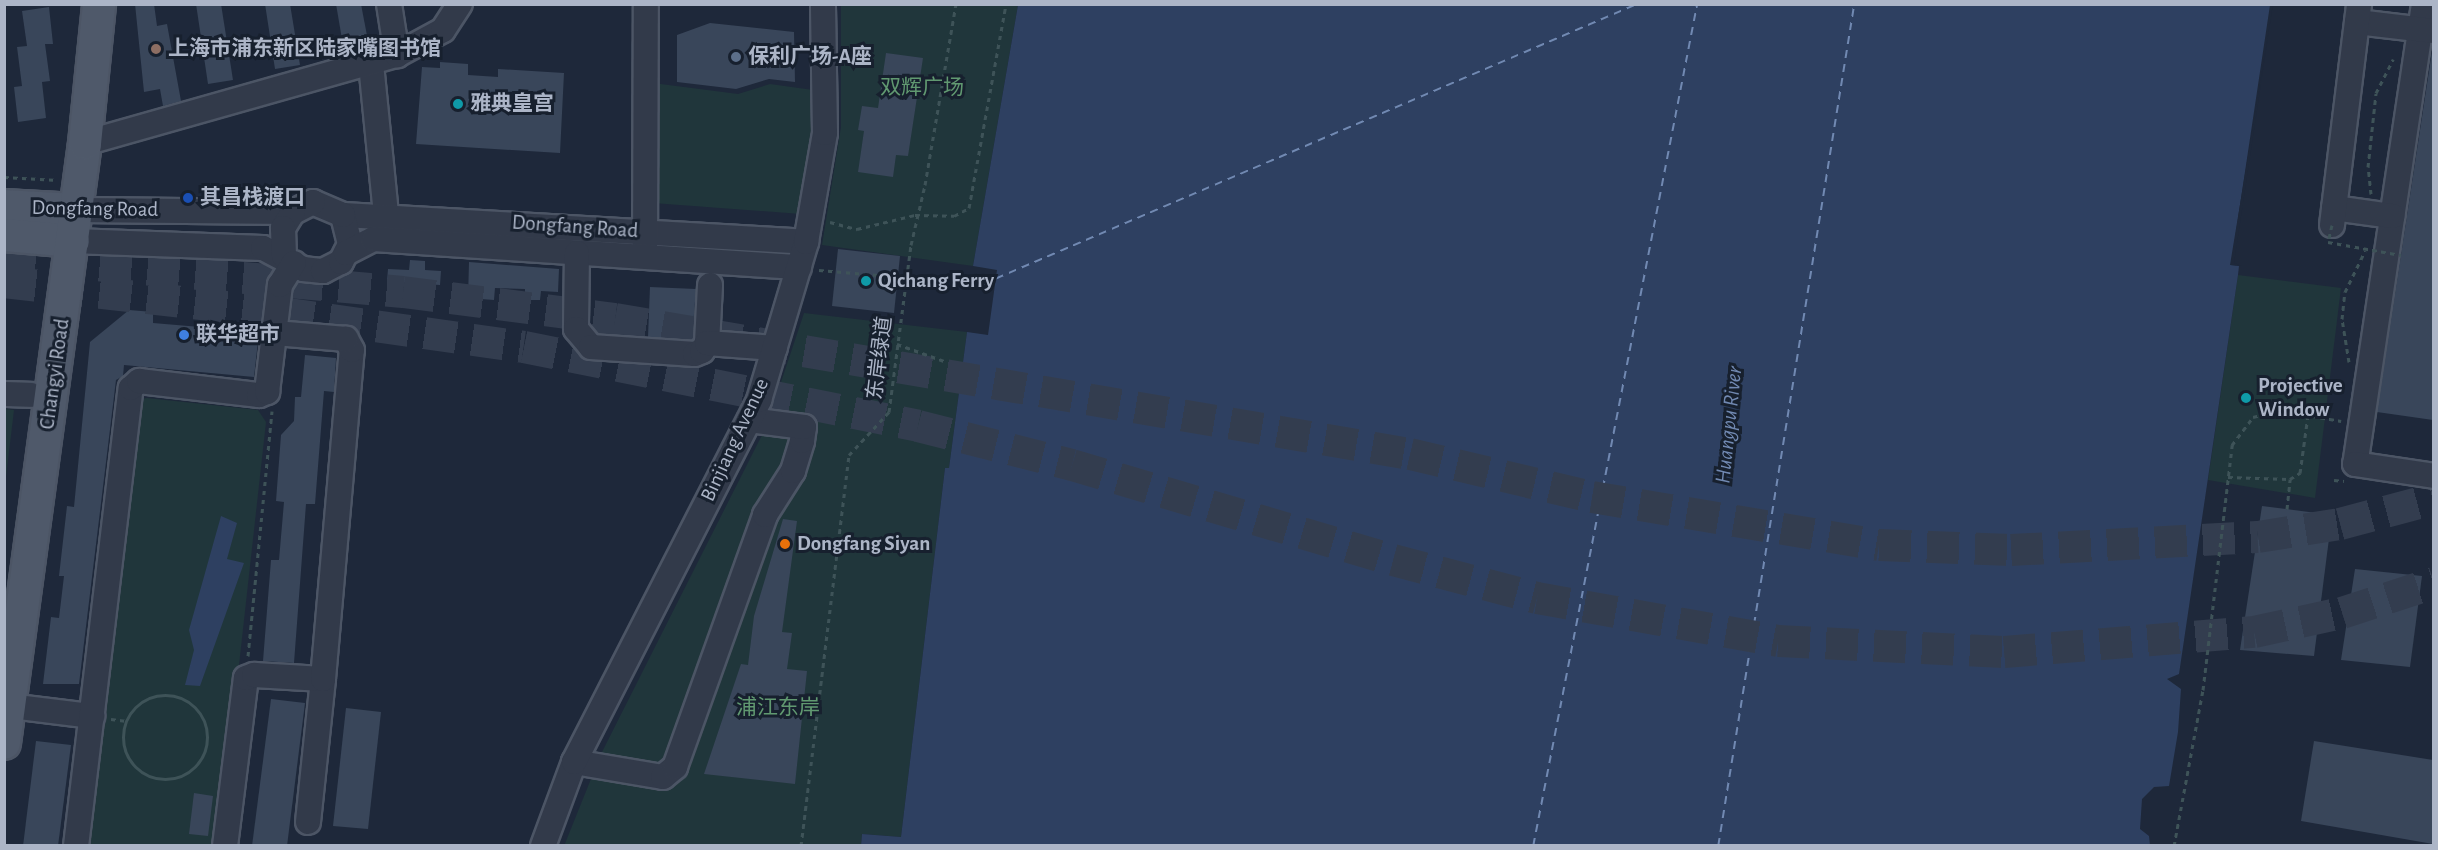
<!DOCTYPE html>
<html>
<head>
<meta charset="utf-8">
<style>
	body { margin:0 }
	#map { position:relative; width:2438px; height:850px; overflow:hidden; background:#1e283a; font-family:"Alegreya Sans","Noto Sans SC",sans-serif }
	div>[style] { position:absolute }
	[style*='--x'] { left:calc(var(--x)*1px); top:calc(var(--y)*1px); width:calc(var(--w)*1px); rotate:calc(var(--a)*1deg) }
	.green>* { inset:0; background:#20363b }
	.water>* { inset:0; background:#2e4061 }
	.pier>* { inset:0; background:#1e283a }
	.ferry>* { height:1.5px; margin-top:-0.75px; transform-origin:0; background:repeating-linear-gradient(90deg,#7189b2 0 8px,transparent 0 14px) }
	.building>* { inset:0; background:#39465a }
	.major-tunnel>* { height:32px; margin-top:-16px; transform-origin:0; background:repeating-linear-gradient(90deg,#333d4f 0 32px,transparent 0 48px) }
	.path>* { height:3px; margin-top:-1.5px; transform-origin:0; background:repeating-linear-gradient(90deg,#3e5358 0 4.5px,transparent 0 9px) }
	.path>.ring { margin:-1.5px; padding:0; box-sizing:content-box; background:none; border:3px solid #3e5358; border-radius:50% }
	.roads { filter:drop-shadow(2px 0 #4c5565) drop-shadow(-2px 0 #4c5565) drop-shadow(0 2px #4c5565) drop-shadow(0 -2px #4c5565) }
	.minor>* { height:24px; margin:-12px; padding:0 12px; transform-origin:12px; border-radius:12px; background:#323a4a }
	.major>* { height:32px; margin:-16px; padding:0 16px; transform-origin:16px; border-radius:16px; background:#4f596a }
	.path-bridge>* { height:3px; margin-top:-1.5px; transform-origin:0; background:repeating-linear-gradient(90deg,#3e5358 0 4.5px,transparent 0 9px) }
	.dots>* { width:16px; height:16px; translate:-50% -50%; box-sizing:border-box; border:3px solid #17202e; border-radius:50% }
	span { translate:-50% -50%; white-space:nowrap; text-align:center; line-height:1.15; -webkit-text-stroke:6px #17202e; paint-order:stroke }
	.poi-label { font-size:21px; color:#acb5c7; font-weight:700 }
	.left { translate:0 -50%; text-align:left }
	.park-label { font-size:21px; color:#619971 }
	.street-label { font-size:21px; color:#acb5c7 }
	.water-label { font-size:22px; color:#7189b2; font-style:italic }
	.frame { position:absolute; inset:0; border:6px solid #acb5c7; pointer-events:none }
</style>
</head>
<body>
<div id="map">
	<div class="green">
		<i style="clip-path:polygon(841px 5px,1018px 5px,973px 266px,822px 245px,841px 127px)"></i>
		<i style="clip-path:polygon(653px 83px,738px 94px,770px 84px,813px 90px,814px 130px,801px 214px,653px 203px)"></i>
		<i style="clip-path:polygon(2238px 275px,2341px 288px,2315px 498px,2208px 480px)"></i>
		<i style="clip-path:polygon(804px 313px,967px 332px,949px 468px,945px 468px,901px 837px,862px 834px,861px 846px,564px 846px,601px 754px,766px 427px)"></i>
		<i style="clip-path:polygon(147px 398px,258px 410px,266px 422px,219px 845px,85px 846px,141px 399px)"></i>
		<i style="clip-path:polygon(5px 409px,14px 410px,5px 485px,4px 409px)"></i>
	</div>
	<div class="water">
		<i style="clip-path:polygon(1018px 5px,2270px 5px,2231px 265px,2239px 266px,2238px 275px,2179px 674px,2167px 679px,2181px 689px,2178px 732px,2169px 786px,2154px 787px,2142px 799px,2140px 829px,2149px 836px,2150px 845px,861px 846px,862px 834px,901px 837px,945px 468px,949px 468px,967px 332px,988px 335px,997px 270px,973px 266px)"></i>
		<i style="clip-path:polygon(221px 516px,237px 523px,227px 559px,244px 563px,200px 686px,185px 685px,194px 650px,189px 630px)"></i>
	</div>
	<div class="pier">
		<i style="clip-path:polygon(2273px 4px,2234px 263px,2242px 266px,2230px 265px)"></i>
	</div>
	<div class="ferry">
		<i style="--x:983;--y:284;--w:711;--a:-23.18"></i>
		<i style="--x:1533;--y:846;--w:858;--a:-78.98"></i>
		<i style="--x:1718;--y:846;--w:853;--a:-80.82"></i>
	</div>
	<div class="building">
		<i style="clip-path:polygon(135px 4px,154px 4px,157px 26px,167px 24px,181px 101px,163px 106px,160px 89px,144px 92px)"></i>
		<i style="clip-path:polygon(196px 4px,221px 4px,233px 80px,208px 84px)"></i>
		<i style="clip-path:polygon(265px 4px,290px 4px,300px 65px,275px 69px)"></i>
		<i style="clip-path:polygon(336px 4px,361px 4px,368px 41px,343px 45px)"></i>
		<i style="clip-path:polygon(49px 7px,53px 44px,45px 44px,50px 81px,42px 82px,46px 118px,18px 122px,14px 87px,22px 86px,17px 47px,27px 46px,22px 11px)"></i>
		<i style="clip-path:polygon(710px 23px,794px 32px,795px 82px,769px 79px,736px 89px,677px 82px,677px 35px)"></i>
		<i style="clip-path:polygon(2433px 45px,2433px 420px,2377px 412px)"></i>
		<i style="clip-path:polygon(886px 53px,923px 58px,908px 156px,896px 155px,893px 177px,858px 172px,864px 131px,858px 130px,862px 106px,878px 108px)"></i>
		<i style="clip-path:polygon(440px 62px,468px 64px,468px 75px,498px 77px,498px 69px,564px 73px,560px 153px,416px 144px,422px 67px,440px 68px)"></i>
		<i style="clip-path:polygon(838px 249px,900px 256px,894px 313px,832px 306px)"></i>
		<i style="clip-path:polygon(410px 260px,425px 261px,425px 270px,441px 271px,440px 285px,423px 284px,422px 299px,408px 298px,408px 283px,387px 281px,388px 269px,409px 270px)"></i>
		<i style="clip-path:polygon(469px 262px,559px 269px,558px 292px,541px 291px,540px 300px,525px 300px,525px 289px,495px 288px,494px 300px,468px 298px)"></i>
		<i style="clip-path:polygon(650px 287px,696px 289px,692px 340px,648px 337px)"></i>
		<i style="clip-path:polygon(129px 310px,153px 312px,153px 323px,259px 332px,254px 377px,124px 365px,123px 376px,116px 380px,79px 684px,43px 684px,51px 617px,59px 618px,64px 576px,59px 576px,67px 506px,74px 507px,90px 342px)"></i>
		<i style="clip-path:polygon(305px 355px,336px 358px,334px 392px,324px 391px,315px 504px,306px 504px,294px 663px,263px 661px,271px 560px,279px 560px,284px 502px,276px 501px,281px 435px,294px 421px,295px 397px,301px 397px)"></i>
		<i style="clip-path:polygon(2262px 506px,2332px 515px,2314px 656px,2240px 650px)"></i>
		<i style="clip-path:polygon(783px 519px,797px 521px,782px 632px,792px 633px,787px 669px,807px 671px,795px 784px,704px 774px,741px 664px,748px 665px,754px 616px)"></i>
		<i style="clip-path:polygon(2355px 569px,2422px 576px,2410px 667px,2341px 660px)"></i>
		<i style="clip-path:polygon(271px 699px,305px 703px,287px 846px,252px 846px)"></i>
		<i style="clip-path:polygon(346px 708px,381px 712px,368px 829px,333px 826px)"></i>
		<i style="clip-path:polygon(36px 741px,71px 745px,58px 846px,23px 846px)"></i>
		<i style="clip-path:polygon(2314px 741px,2433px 760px,2433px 844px,2301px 821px)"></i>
		<i style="clip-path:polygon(194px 793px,213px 796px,208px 836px,189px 834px)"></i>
	</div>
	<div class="major-tunnel">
		<i style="--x:4;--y:257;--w:401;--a:5"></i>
		<i style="--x:403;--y:292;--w:214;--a:7.3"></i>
		<i style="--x:615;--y:319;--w:806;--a:9.64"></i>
		<i style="--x:1410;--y:454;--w:187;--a:13.3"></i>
		<i style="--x:1592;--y:497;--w:291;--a:9.5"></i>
		<i style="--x:1879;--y:545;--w:132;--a:2.2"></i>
		<i style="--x:2011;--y:550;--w:247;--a:-3"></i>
		<i style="--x:2258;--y:537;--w:83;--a:-9"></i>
		<i style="--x:2340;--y:524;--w:97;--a:-14.9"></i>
		<i style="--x:4;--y:282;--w:280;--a:6.4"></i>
		<i style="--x:282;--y:313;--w:244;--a:8"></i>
		<i style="--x:524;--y:347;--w:402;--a:11.3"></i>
		<i style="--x:918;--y:426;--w:159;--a:14.2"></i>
		<i style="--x:1072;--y:465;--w:335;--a:16.5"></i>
		<i style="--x:1393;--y:560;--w:149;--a:14.8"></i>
		<i style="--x:1537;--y:598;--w:245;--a:10.1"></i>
		<i style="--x:1778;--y:641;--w:226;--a:2.8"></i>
		<i style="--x:2004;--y:652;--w:251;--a:-4.6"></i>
		<i style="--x:2254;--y:632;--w:90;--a:-12.2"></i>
		<i style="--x:2342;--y:613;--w:97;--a:-18.1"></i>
	</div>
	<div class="path">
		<i style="--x:4;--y:177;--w:54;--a:3.2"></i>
		<i style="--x:925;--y:185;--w:184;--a:-80.3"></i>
		<i style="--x:2371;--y:194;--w:27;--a:-96"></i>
		<i style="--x:2368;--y:167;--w:74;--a:-83.8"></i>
		<i style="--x:2376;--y:93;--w:38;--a:-63"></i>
		<i style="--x:830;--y:222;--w:28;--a:15"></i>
		<i style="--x:857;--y:229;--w:60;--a:-13.6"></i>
		<i style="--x:915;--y:215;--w:39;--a:1"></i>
		<i style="--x:954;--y:216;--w:17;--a:-28"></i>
		<i style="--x:969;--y:208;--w:207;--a:-79.7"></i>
		<i style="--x:819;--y:270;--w:165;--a:4.9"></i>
		<i style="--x:897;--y:344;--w:50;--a:19.9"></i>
		<i style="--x:2349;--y:362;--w:44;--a:-99.2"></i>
		<i style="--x:2342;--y:319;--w:27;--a:-84"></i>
		<i style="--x:2345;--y:292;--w:46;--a:-64"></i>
		<i style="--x:2228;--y:477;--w:62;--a:1.8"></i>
		<i style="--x:2290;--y:479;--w:12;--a:-31"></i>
		<i style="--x:2300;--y:473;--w:59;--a:-82.1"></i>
		<i style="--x:2334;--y:480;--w:10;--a:6"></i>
		<i style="--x:2287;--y:509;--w:30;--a:-84"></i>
		<i style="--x:248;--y:656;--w:246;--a:-84.4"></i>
		<i class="ring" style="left:123px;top:695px;width:81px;height:81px"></i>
		<i style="--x:111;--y:719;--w:16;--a:7"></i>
		<i style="--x:801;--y:846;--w:394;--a:-83"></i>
		<i style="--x:849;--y:455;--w:59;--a:-47.1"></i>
		<i style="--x:889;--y:412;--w:168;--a:-82.5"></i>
		<i style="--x:2174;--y:846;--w:159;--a:-79.5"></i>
		<i style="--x:2203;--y:690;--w:247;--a:-83.2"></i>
		<i style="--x:2232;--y:445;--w:35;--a:-53"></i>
		<i style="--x:2253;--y:417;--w:16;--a:-14"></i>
		<i style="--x:2269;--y:413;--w:16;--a:-7"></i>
		<i style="--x:2285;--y:411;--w:57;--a:10.1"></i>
	</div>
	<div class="roads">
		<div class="minor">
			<i style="--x:389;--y:4;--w:52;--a:81.1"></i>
			<i style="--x:2424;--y:4;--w:465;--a:98.5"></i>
			<i style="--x:2355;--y:464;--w:80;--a:8.6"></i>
			<i style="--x:2357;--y:22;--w:78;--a:6.7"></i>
			<i style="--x:371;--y:64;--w:152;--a:84.3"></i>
			<i style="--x:85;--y:143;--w:324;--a:-15.8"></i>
			<i style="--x:397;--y:55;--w:52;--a:-28.5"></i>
			<i style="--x:443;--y:30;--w:31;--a:-57"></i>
			<i style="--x:2334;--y:208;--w:59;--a:7.9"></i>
			<i style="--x:77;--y:210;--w:216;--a:0.5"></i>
			<i style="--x:343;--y:215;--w:464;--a:3.3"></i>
			<i style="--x:2332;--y:225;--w:223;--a:-83"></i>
			<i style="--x:73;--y:241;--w:190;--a:2.1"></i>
			<i style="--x:263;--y:248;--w:45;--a:27.7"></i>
			<i style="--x:303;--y:269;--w:20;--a:6"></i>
			<i style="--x:323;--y:271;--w:20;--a:-27"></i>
			<i style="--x:341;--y:262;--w:20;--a:-63"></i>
			<i style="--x:350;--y:244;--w:30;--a:-104"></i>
			<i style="--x:343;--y:215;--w:33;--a:-157"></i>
			<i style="--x:313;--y:202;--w:22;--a:153"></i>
			<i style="--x:293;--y:212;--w:19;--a:122"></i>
			<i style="--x:283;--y:228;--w:28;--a:88"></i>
			<i style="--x:645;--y:248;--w:244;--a:-89.8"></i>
			<i style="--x:346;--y:253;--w:31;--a:-27"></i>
			<i style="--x:374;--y:239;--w:426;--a:3.8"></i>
			<i style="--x:577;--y:253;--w:76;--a:90.8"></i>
			<i style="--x:576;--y:329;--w:23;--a:50"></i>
			<i style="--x:591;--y:347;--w:104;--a:3.9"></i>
			<i style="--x:695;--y:354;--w:8;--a:-23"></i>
			<i style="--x:702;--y:351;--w:9;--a:-58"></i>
			<i style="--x:707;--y:343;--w:58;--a:-87"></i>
			<i style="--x:707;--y:343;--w:68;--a:4.2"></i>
			<i style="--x:4;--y:394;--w:27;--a:2"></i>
			<i style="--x:10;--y:706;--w:83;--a:7"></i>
			<i style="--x:574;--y:762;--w:90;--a:9.6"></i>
			<i style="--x:663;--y:777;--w:16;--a:-40"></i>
			<i style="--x:675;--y:767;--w:268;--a:-70.3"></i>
			<i style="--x:765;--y:515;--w:52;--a:-57.5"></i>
			<i style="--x:793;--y:471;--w:31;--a:-73"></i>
			<i style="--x:802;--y:441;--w:14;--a:-82"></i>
			<i style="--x:804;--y:427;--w:55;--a:-172.7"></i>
			<i style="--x:308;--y:822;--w:144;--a:-84"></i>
			<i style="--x:76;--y:846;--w:461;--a:-83.2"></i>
			<i style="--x:131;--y:388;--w:11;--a:-41"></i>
			<i style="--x:139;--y:381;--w:121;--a:6.7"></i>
			<i style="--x:259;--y:395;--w:9;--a:-21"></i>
			<i style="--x:267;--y:392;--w:108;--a:-83.1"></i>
			<i style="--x:280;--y:285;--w:26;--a:-58"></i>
			<i style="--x:225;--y:846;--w:169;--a:-82.9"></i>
			<i style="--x:246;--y:678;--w:9;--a:-21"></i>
			<i style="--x:254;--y:675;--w:69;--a:3.3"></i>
			<i style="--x:323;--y:679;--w:330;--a:-85"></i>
			<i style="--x:352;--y:350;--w:13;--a:-119"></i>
			<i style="--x:346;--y:339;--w:71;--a:-175.2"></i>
			<i style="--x:543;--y:846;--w:90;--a:-69.7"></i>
			<i style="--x:574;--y:762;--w:407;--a:-62.9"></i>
			<i style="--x:759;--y:400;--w:165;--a:-73.4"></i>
			<i style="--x:806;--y:242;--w:111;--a:-80.1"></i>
			<i style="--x:825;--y:133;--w:129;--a:-90.9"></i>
		</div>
		<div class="major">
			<i style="--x:4;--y:206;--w:73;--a:3.1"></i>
			<i style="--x:4;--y:235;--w:69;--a:5"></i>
			<i style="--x:4;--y:743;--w:605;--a:-82.31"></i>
			<i style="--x:85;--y:143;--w:140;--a:-84.2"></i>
		</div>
	</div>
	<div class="path-bridge">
		<i style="--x:2332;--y:225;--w:17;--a:103"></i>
		<i style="--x:2328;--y:242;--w:74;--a:10.1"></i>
		<i style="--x:911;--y:245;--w:62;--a:-76.9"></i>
	</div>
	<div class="dots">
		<i style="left:156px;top:49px;background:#8d6e63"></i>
		<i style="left:736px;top:57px;background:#5c6f8a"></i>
		<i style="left:458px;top:104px;background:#0f9aa8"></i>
		<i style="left:188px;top:198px;background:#1a4fb4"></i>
		<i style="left:866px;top:281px;background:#0f9aa8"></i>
		<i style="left:184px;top:335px;background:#3f7fe0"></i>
		<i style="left:2246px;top:398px;background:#0f9aa8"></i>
		<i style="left:785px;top:544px;background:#e8710a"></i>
	</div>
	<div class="poi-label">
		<span class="left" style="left:168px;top:49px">上海市浦东新区陆家嘴图书馆</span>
		<span class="left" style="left:748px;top:57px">保利广场-A座</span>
		<span class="left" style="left:470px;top:104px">雅典皇宫</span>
		<span class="left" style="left:200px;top:198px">其昌栈渡口</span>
		<span class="left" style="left:878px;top:281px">Qichang Ferry</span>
		<span class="left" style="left:196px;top:335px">联华超市</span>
		<span class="left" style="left:2258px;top:398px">Projective<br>Window</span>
		<span class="left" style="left:797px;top:544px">Dongfang Siyan</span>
	</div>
	<div class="park-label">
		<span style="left:922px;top:88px">双辉广场</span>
		<span style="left:778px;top:708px">浦江东岸</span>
	</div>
	<div class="street-label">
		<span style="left:95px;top:209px;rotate:1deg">Dongfang Road</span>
		<span style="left:575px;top:227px;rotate:4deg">Dongfang Road</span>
		<span style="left:880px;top:358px;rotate:-83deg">东岸绿道</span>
		<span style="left:55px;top:374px;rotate:-82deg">Changyi Road</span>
		<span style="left:735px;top:440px;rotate:-65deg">Binjiang Avenue</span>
	</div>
	<div class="water-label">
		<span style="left:1729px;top:425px;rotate:-84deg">Huangpu River</span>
	</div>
	<div class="frame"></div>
</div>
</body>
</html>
